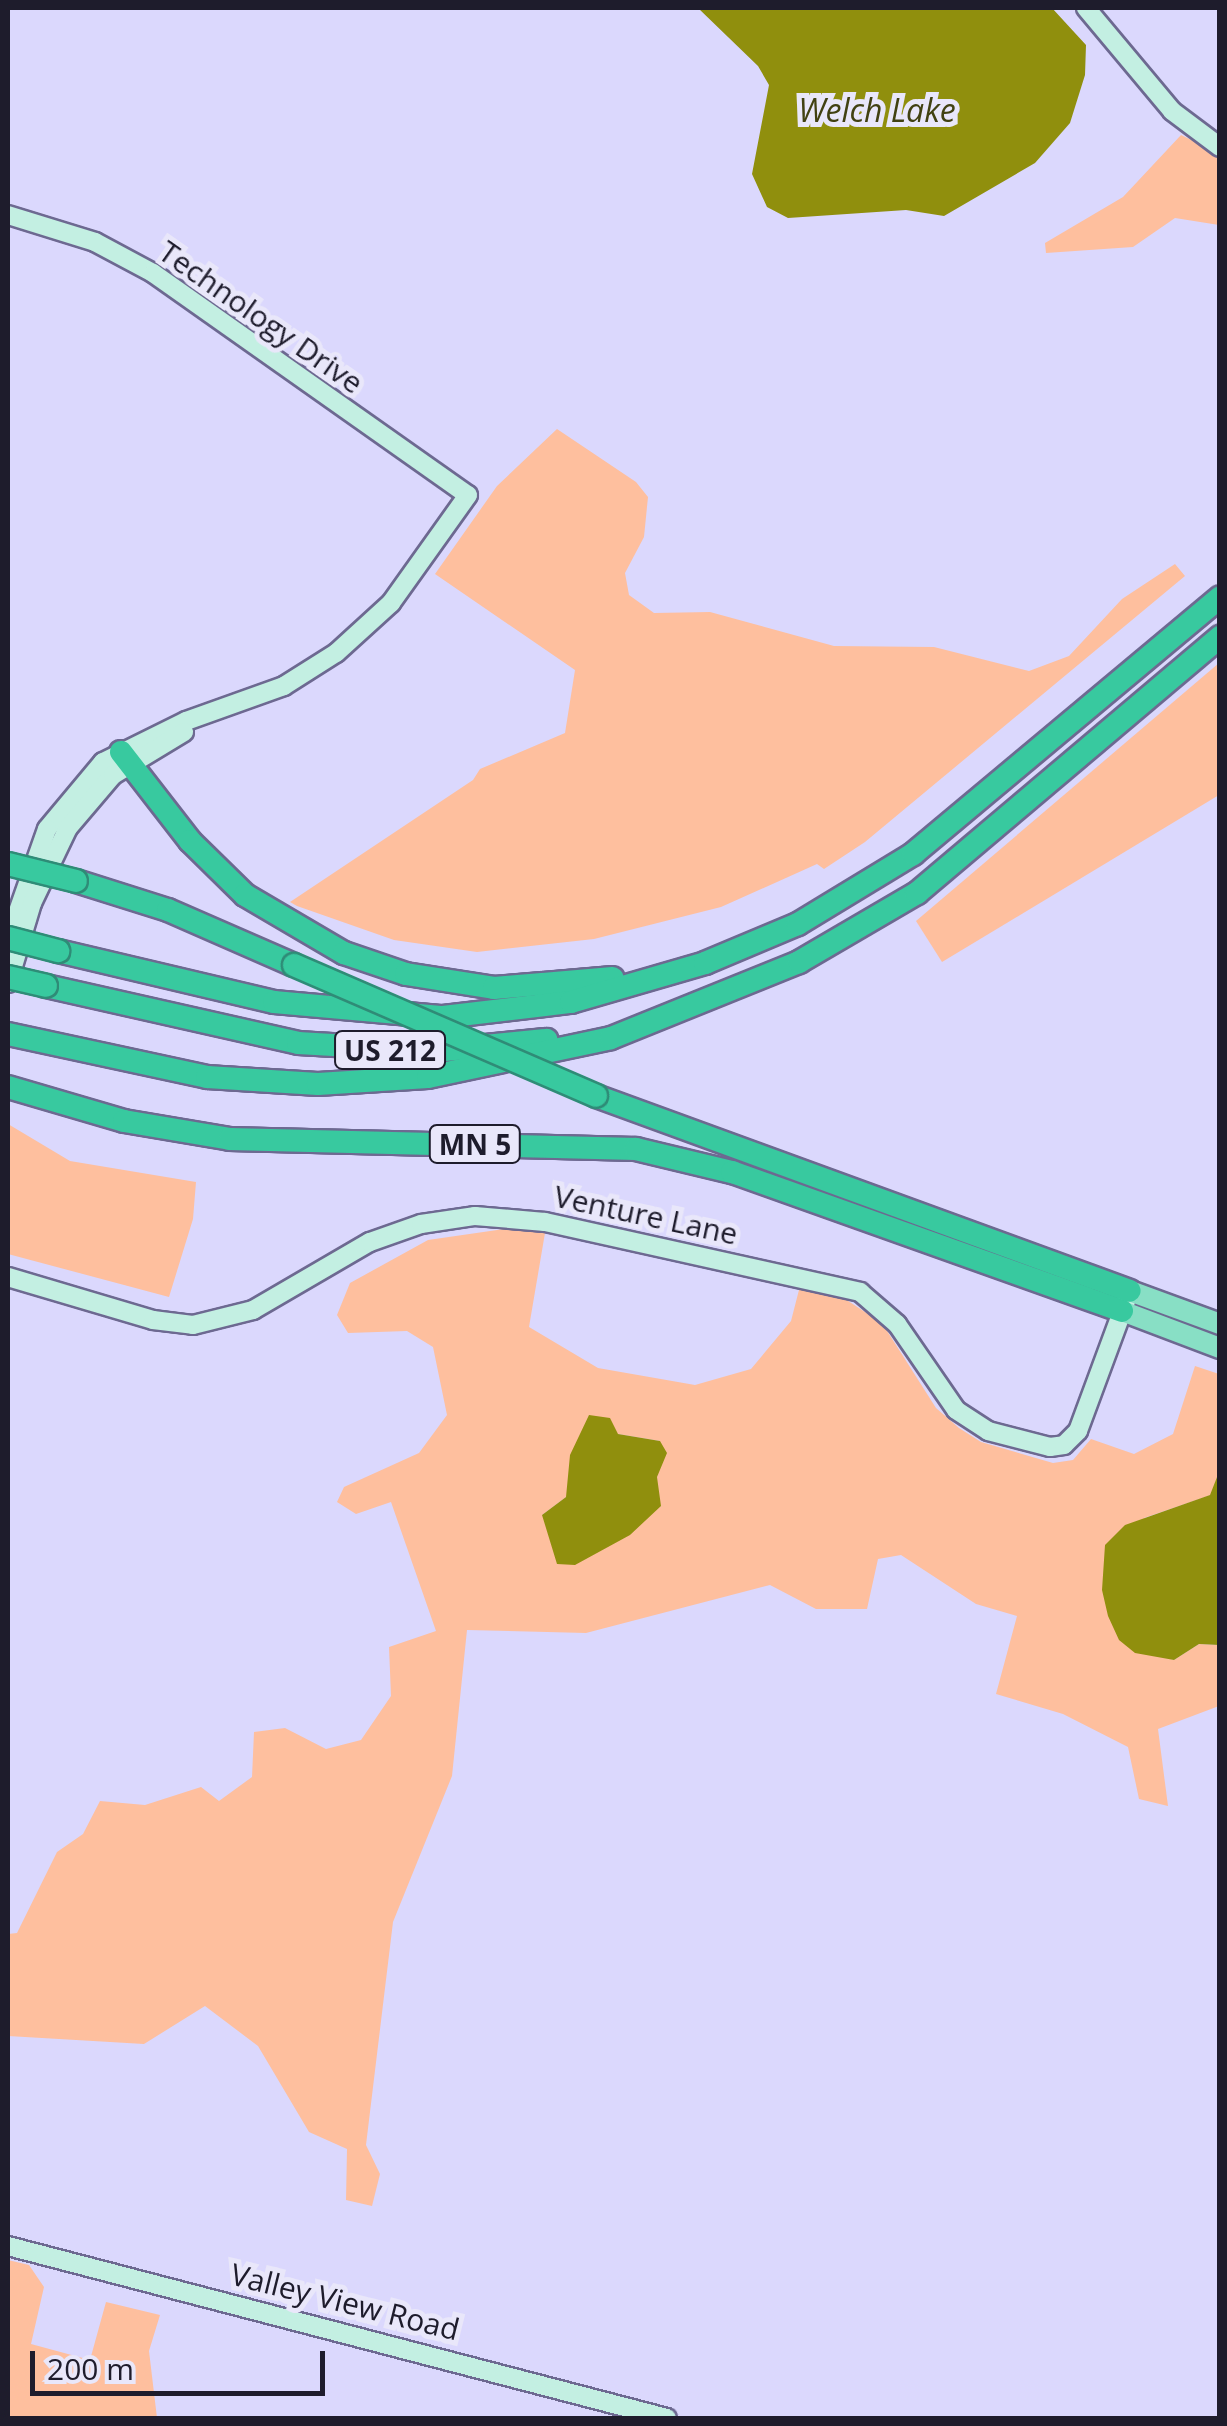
<!DOCTYPE html>
<html>
<head>
<meta charset="utf-8">
<style>
	body { margin:0 }
	#map { position:relative; width:1227px; height:2426px; overflow:hidden; background:#dbd8fd; font-family:"Open Sans",sans-serif }
	div>[style] { position:absolute }
	[style*='--x'] { left:calc(var(--x)*1px); top:calc(var(--y)*1px); width:calc(var(--w)*1px); rotate:calc(var(--a)*1deg) }
	.green>* { inset:0; background:#febf9e }
	.water>* { inset:0; background:#908f0d }
	.roads { filter:drop-shadow(2px 0 #6d6991) drop-shadow(-2px 0 #6d6991) drop-shadow(0 2px #6d6991) drop-shadow(0 -2px #6d6991) }
	.secondary>* { height:18px; margin:-9px; padding:0 9px; transform-origin:9px; border-radius:9px; background:#c3efe2 }
	.primary>* { height:20px; margin:-10px; padding:0 10px; transform-origin:10px; border-radius:10px; background:#88dfc5 }
	.highway>* { height:22px; margin:-11px; padding:0 11px; transform-origin:11px; border-radius:11px; background:#38c99f }
	.bridges { filter:drop-shadow(2px 0 #2f8c77) drop-shadow(-2px 0 #2f8c77) drop-shadow(0 2px #2f8c77) drop-shadow(0 -2px #2f8c77) }
	.highway-bridge>* { height:22px; margin:-11px; padding:0 11px; transform-origin:11px; border-radius:11px; background:#38c99f }
	span { translate:-50% -50%; white-space:nowrap; text-align:center; line-height:1.15; -webkit-text-stroke:10px #e9e7fa; paint-order:stroke }
	.shield-label span { padding:2px 8px; background:#e9e7fa; border:2px solid; border-radius:8px; -webkit-text-stroke-width:0 }
	.shield-label { font-size:28px; color:#1e1c2c; font-weight:700 }
	.street-label { font-size:30px; color:#1e1c2c }
	.water-label { font-size:32px; color:#414112; font-style:italic }
	.frame { position:absolute; inset:0; border:10px solid #1e1c2c; pointer-events:none }
	.scale { position:absolute; left:30px; top:2351px; width:295px; height:45px; box-sizing:border-box; border:5px solid #1e1c2c; border-top:0; padding-left:12px; font-size:30px; line-height:35px; white-space:nowrap; color:#1e1c2c; -webkit-text-stroke:8px #e9e7fa; paint-order:stroke }
</style>
</head>
<body>
<div id="map">
	<div class="green">
		<i style="clip-path:polygon(1181px 135px,1219px 153px,1219px 225px,1175px 218px,1133px 247px,1046px 253px,1045px 243px,1123px 197px)"></i>
		<i style="clip-path:polygon(557px 429px,636px 482px,648px 497px,644px 537px,625px 573px,629px 595px,654px 613px,710px 612px,834px 646px,934px 647px,1029px 671px,1069px 656px,1122px 599px,1175px 564px,1185px 576px,865px 842px,824px 869px,817px 864px,721px 907px,594px 939px,477px 952px,394px 940px,297px 906px,290px 902px,473px 780px,480px 769px,565px 733px,575px 670px,435px 574px,497px 486px)"></i>
		<i style="clip-path:polygon(1219px 663px,1219px 795px,942px 962px,916px 921px)"></i>
		<i style="clip-path:polygon(8px 1124px,70px 1161px,196px 1182px,193px 1219px,169px 1297px,8px 1254px)"></i>
		<i style="clip-path:polygon(evenodd,504px 1229px,545px 1233px,529px 1327px,598px 1368px,695px 1385px,751px 1369px,791px 1321px,800px 1286px,845px 1299px,882px 1323px,936px 1408px,959px 1428px,981px 1442px,1053px 1463px,1073px 1460px,1091px 1439px,1134px 1454px,1173px 1434px,1195px 1366px,1219px 1374px,1219px 1472px,1211px 1495px,1144px 1518px,1157px 1655px,1174px 1660px,1199px 1644px,1219px 1645px,1219px 1706px,1158px 1729px,1168px 1806px,1139px 1799px,1128px 1747px,1063px 1714px,996px 1694px,1017px 1616px,976px 1604px,901px 1555px,878px 1559px,867px 1609px,816px 1609px,770px 1585px,586px 1633px,467px 1630px,452px 1776px,393px 1922px,366px 2145px,380px 2174px,372px 2206px,346px 2200px,347px 2149px,309px 2132px,258px 2046px,205px 2006px,144px 2044px,8px 2036px,8px 1934px,17px 1933px,57px 1852px,83px 1834px,100px 1801px,145px 1805px,201px 1787px,219px 1801px,252px 1777px,254px 1732px,285px 1728px,326px 1749px,361px 1740px,391px 1696px,389px 1647px,436px 1631px,391px 1502px,356px 1514px,337px 1502px,344px 1487px,419px 1453px,447px 1415px,433px 1347px,407px 1331px,348px 1333px,337px 1315px,350px 1283px,428px 1240px,504px 1229px,618px 1434px,660px 1441px,657px 1477px,542px 1515px,566px 1497px,618px 1434px)"></i>
		<i style="clip-path:polygon(8px 2260px,29px 2265px,44px 2287px,31px 2344px,90px 2360px,106px 2302px,160px 2315px,149px 2351px,157px 2418px,8px 2418px)"></i>
	</div>
	<div class="water">
		<i style="clip-path:polygon(698px 8px,1052px 8px,1086px 45px,1085px 75px,1070px 123px,1035px 163px,944px 216px,906px 210px,788px 218px,767px 207px,752px 174px,769px 85px,758px 66px)"></i>
		<i style="clip-path:polygon(589px 1415px,610px 1418px,618px 1434px,660px 1441px,667px 1453px,657px 1477px,661px 1506px,630px 1535px,575px 1565px,557px 1564px,542px 1515px,566px 1497px,570px 1455px)"></i>
		<i style="clip-path:polygon(1219px 1472px,1219px 1645px,1199px 1644px,1174px 1660px,1135px 1653px,1119px 1640px,1108px 1616px,1102px 1590px,1105px 1545px,1125px 1525px,1210px 1495px)"></i>
	</div>
	<div class="roads">
		<div class="secondary">
			<i style="--x:1086;--y:8;--w:134;--a:50.1"></i>
			<i style="--x:1172;--y:111;--w:60;--a:36.9"></i>
			<i style="--x:8;--y:215;--w:91;--a:17.2"></i>
			<i style="--x:95;--y:242;--w:66;--a:28.1"></i>
			<i style="--x:153;--y:273;--w:385;--a:35.2"></i>
			<i style="--x:468;--y:495;--w:133;--a:125.5"></i>
			<i style="--x:391;--y:603;--w:74;--a:137.7"></i>
			<i style="--x:336;--y:653;--w:62;--a:147.6"></i>
			<i style="--x:284;--y:686;--w:104;--a:160.3"></i>
			<i style="--x:186;--y:721;--w:93;--a:153.7"></i>
			<i style="--x:103;--y:762;--w:87;--a:129.9"></i>
			<i style="--x:47;--y:829;--w:118;--a:109.4"></i>
			<i style="--x:8;--y:983;--w:84;--a:-73.3"></i>
			<i style="--x:32;--y:903;--w:83;--a:-64.4"></i>
			<i style="--x:68;--y:828;--w:70;--a:-49.7"></i>
			<i style="--x:113;--y:775;--w:83;--a:-31.2"></i>
			<i style="--x:8;--y:1277;--w:151;--a:16.5"></i>
			<i style="--x:153;--y:1320;--w:40;--a:7.1"></i>
			<i style="--x:193;--y:1325;--w:62;--a:-14"></i>
			<i style="--x:253;--y:1310;--w:135;--a:-30.2"></i>
			<i style="--x:370;--y:1242;--w:54;--a:-19.4"></i>
			<i style="--x:421;--y:1224;--w:55;--a:-8.4"></i>
			<i style="--x:475;--y:1216;--w:70;--a:4.9"></i>
			<i style="--x:545;--y:1222;--w:323;--a:12.5"></i>
			<i style="--x:860;--y:1292;--w:49;--a:40.9"></i>
			<i style="--x:897;--y:1324;--w:104;--a:55.5"></i>
			<i style="--x:956;--y:1410;--w:38;--a:33"></i>
			<i style="--x:988;--y:1431;--w:64;--a:14.5"></i>
			<i style="--x:1050;--y:1447;--w:14;--a:-8"></i>
			<i style="--x:1064;--y:1445;--w:20;--a:-45"></i>
			<i style="--x:1078;--y:1431;--w:139;--a:-69.7"></i>
			<i style="--x:8;--y:2246;--w:681;--a:14.63"></i>
		</div>
		<div class="primary">
			<i style="--x:1130;--y:1291;--w:96;--a:20.1"></i>
			<i style="--x:1122;--y:1311;--w:105;--a:20.7"></i>
		</div>
		<div class="highway">
			<i style="--x:121;--y:752;--w:113;--a:52.2"></i>
			<i style="--x:190;--y:841;--w:77;--a:44.5"></i>
			<i style="--x:245;--y:895;--w:115;--a:30.4"></i>
			<i style="--x:344;--y:953;--w:65;--a:18.7"></i>
			<i style="--x:406;--y:974;--w:89;--a:9"></i>
			<i style="--x:494;--y:988;--w:119;--a:-4.8"></i>
			<i style="--x:76;--y:881;--w:96;--a:17.5"></i>
			<i style="--x:168;--y:910;--w:137;--a:23.6"></i>
			<i style="--x:58;--y:951;--w:222;--a:13.3"></i>
			<i style="--x:274;--y:1002;--w:170;--a:5.1"></i>
			<i style="--x:443;--y:1017;--w:129;--a:-6.7"></i>
			<i style="--x:571;--y:1002;--w:140;--a:-16.2"></i>
			<i style="--x:705;--y:963;--w:101;--a:-22.8"></i>
			<i style="--x:798;--y:924;--w:135;--a:-31.3"></i>
			<i style="--x:913;--y:854;--w:400;--a:-39.9"></i>
			<i style="--x:46;--y:986;--w:258;--a:12.7"></i>
			<i style="--x:298;--y:1043;--w:137;--a:3.3"></i>
			<i style="--x:435;--y:1051;--w:112;--a:-5.7"></i>
			<i style="--x:8;--y:1034;--w:204;--a:12.2"></i>
			<i style="--x:207;--y:1077;--w:111;--a:3.6"></i>
			<i style="--x:318;--y:1084;--w:110;--a:-3.6"></i>
			<i style="--x:428;--y:1077;--w:187;--a:-12"></i>
			<i style="--x:611;--y:1038;--w:203;--a:-22"></i>
			<i style="--x:799;--y:962;--w:137;--a:-30.3"></i>
			<i style="--x:917;--y:893;--w:397;--a:-40.2"></i>
			<i style="--x:8;--y:1087;--w:121;--a:16.3"></i>
			<i style="--x:124;--y:1121;--w:108;--a:9.6"></i>
			<i style="--x:230;--y:1139;--w:406;--a:1.4"></i>
			<i style="--x:636;--y:1149;--w:99;--a:13.5"></i>
			<i style="--x:732;--y:1172;--w:414;--a:19.6"></i>
			<i style="--x:596;--y:1096;--w:568;--a:20.06"></i>
		</div>
	</div>
	<div class="bridges">
		<div class="highway-bridge">
			<i style="--x:8;--y:864;--w:70;--a:14"></i>
			<i style="--x:8;--y:938;--w:52;--a:14.6"></i>
			<i style="--x:294;--y:965;--w:329;--a:23.4"></i>
			<i style="--x:8;--y:977;--w:39;--a:13"></i>
		</div>
	</div>
	<div class="shield-label">
		<span style="left:390px;top:1050px">US 212</span>
		<span style="left:475px;top:1144px">MN 5</span>
	</div>
	<div class="street-label">
		<span style="left:261px;top:317px;rotate:35deg">Technology Drive</span>
		<span style="left:646px;top:1215px;rotate:12deg">Venture Lane</span>
		<span style="left:345px;top:2302px;rotate:14deg">Valley View Road</span>
	</div>
	<div class="water-label">
		<span style="left:877px;top:110px">Welch Lake</span>
	</div>
	<div class="frame"></div>
	<div class="scale">200 m</div>
</div>
</body>
</html>
